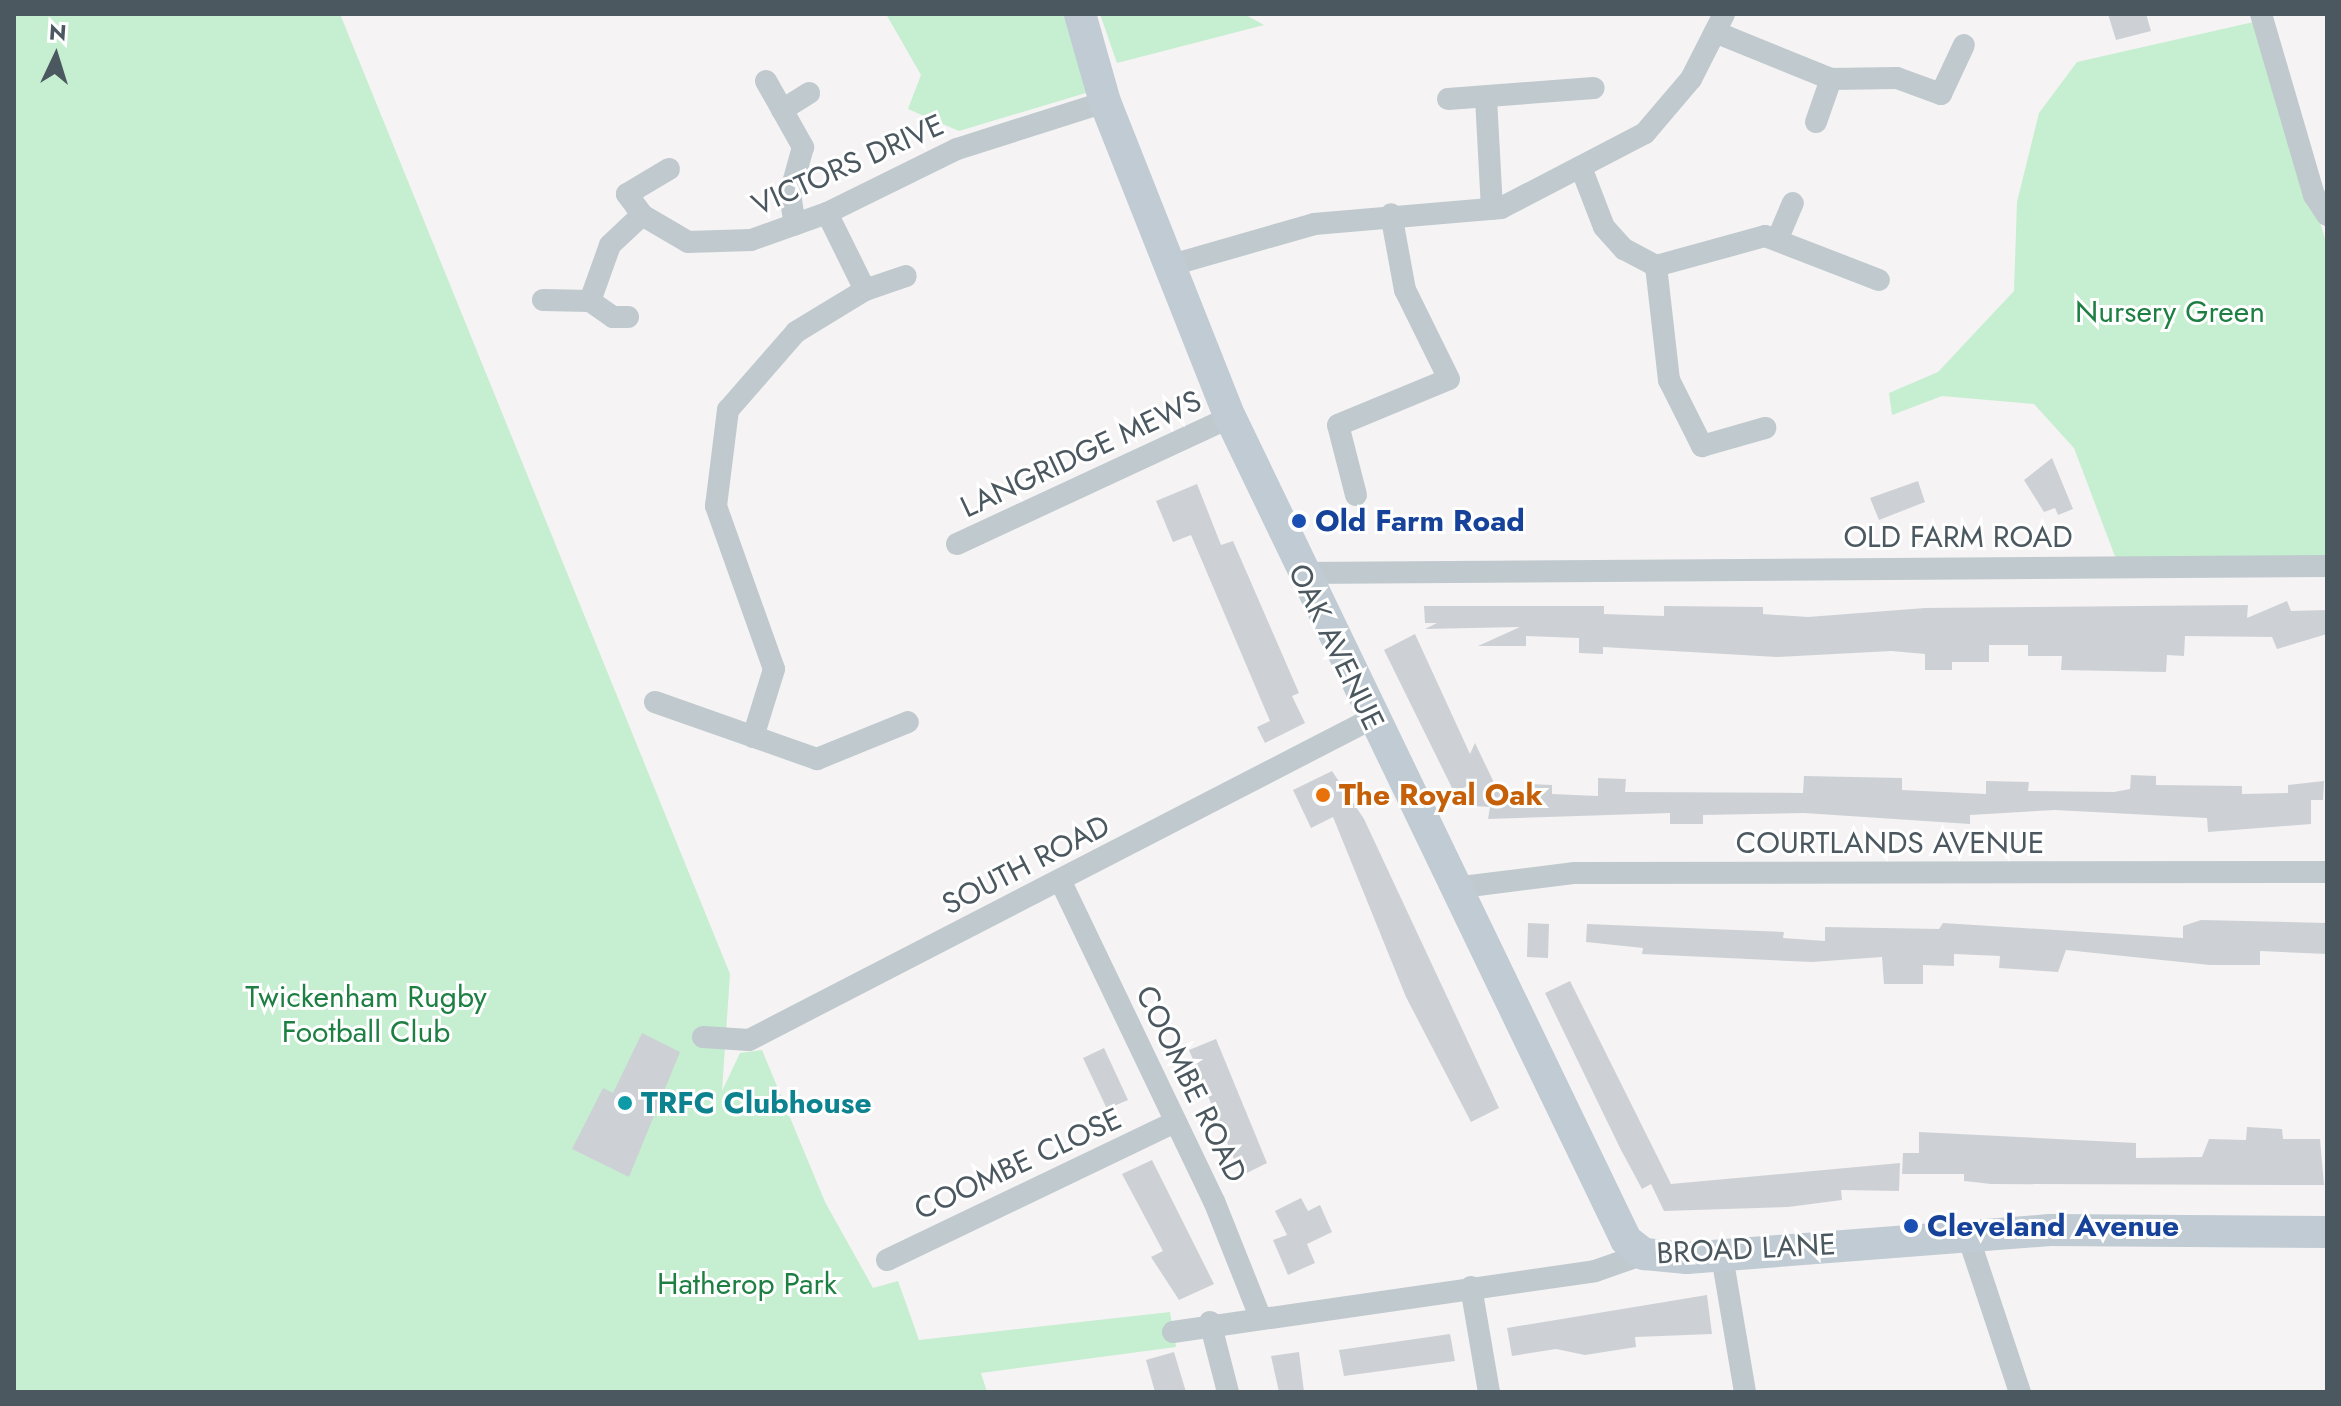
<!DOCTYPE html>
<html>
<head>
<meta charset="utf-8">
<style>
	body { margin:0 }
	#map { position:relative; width:2341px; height:1406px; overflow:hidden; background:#f5f3f3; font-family:Jost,sans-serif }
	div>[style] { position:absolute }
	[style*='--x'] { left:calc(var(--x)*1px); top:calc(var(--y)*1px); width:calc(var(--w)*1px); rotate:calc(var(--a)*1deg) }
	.green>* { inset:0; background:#c6eed0 }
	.building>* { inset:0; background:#cdd1d5 }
	.street>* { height:22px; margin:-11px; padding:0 11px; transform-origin:11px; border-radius:11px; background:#bfc9ce }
	.secondary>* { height:32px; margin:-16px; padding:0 16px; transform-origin:16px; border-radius:16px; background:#c0cbd3 }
	.dots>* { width:22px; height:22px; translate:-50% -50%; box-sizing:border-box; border:4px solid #fff; border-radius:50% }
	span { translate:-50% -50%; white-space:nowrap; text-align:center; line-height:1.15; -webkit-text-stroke:6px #fff; paint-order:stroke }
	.street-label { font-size:30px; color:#4b5860 }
	.park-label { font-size:30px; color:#1e7f43 }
	.transit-label { font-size:30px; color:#164399; font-weight:700 }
	.left { translate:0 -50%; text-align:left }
	.food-label { font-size:30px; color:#c56008; font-weight:700 }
	.culture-label { font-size:30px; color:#0d838f; font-weight:700 }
	.frame { position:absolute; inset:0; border:16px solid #4b5860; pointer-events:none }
	.north { position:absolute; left:16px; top:16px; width:80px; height:80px; -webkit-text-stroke:6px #fff; paint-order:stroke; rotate:4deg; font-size:22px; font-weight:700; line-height:32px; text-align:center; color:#4b5860 }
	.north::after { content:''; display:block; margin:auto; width:28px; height:36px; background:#4b5860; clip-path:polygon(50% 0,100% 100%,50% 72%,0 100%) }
</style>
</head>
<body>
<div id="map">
	<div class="green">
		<i style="clip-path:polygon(14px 14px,340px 14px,730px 974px,722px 1091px,740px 1053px,762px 1050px,825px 1202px,873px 1288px,898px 1281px,919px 1340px,1170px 1312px,1176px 1347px,981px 1373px,987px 1392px,14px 1392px)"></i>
		<i style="clip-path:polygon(886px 14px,1066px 14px,1089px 92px,959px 131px,908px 109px,921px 75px)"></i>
		<i style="clip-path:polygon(1100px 14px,1244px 14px,1264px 25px,1117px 63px)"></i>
		<i style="clip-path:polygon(2258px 21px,2327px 245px,2327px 557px,2116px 559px,2074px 448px,2034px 404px,1942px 396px,1892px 415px,1889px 393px,1938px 372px,2014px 291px,2017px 202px,2039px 113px,2077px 62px)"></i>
	</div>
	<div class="building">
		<i style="clip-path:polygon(2108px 14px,2146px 14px,2151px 31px,2116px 40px)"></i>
		<i style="clip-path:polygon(2052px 458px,2073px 509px,2058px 515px,2055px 508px,2044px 512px,2024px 480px)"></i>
		<i style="clip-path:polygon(1918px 481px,1925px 502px,1879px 520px,1870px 498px)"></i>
		<i style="clip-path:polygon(1197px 484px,1221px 545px,1233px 541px,1299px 693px,1292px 696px,1305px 723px,1265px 743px,1257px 727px,1270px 721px,1191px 535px,1173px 542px,1156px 501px)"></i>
		<i style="clip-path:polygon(2287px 601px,2291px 611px,2327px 610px,2327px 634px,2277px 649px,2272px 637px,2185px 636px,2184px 656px,2167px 655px,2166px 672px,2061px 670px,2062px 656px,2028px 656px,2028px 645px,1989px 645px,1989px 662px,1952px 662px,1952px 670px,1925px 670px,1925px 654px,1891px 651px,1777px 657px,1603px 647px,1603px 654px,1579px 653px,1579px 638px,1526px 636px,1526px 646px,1478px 646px,1520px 627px,1425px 629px,1437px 623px,1425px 623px,1424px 606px,1604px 606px,1604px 614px,1664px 616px,1664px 606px,1763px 607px,1763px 614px,1808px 617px,1925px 608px,2248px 605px,2247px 618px)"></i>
		<i style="clip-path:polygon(1415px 634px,1470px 754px,1475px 743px,1499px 793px,1530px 796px,1530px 784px,1552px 785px,1552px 794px,1598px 796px,1598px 778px,1626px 779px,1625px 792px,1803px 793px,1804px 776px,1902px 778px,1902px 790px,1986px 794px,1986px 781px,2029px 782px,2028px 791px,2114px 792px,2130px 789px,2131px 775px,2156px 776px,2156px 785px,2242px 786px,2242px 794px,2288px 793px,2288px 785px,2324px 781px,2323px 800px,2311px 800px,2311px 824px,2208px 832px,2207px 818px,2055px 810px,1970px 815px,1970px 824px,1804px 813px,1703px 815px,1703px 824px,1670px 824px,1670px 813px,1488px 819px,1490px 807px,1473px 806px,1474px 783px,1454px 792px,1384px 650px)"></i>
		<i style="clip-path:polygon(1332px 771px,1364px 819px,1499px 1108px,1471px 1122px,1406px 997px,1333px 817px,1311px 828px,1293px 790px)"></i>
		<i style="clip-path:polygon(2201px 920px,2327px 923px,2327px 954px,2260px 951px,2260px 965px,2210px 965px,2066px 950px,2058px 972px,1999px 968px,2000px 956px,1954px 954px,1954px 966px,1923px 965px,1923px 984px,1884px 984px,1882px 957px,1812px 962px,1642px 954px,1643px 948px,1586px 942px,1587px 924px,1784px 932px,1783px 938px,1825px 941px,1825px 927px,1939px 929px,1943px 923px,2183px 938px,2183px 926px)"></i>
		<i style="clip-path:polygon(1528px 923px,1549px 924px,1548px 958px,1527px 957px)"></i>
		<i style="clip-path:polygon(1570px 981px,1671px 1184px,1900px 1163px,1899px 1191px,1841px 1190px,1842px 1200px,1788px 1207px,1664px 1211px,1651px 1184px,1642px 1189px,1620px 1148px,1545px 993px)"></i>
		<i style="clip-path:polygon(642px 1033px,680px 1052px,629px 1177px,572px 1149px,603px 1088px,613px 1093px)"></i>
		<i style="clip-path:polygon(1216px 1039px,1267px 1163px,1241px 1176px,1189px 1050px)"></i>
		<i style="clip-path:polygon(1104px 1048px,1128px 1100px,1107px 1109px,1083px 1058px)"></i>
		<i style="clip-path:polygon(2247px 1127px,2282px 1129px,2283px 1139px,2320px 1139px,2324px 1185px,1991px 1184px,1964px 1181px,1964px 1174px,1902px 1174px,1903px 1153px,1919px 1153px,1919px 1132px,2136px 1143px,2136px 1158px,2202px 1157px,2209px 1139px,2246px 1140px)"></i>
		<i style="clip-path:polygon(1152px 1160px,1214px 1284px,1179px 1300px,1151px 1257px,1163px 1251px,1122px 1174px)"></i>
		<i style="clip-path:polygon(1301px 1198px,1308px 1211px,1320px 1205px,1332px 1232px,1307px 1244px,1315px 1263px,1288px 1275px,1273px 1240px,1287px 1235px,1275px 1211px)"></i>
		<i style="clip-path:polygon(1707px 1295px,1712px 1334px,1635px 1337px,1636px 1347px,1585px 1355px,1556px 1349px,1512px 1356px,1507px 1328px)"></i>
		<i style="clip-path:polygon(1450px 1334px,1455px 1361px,1344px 1376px,1339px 1350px)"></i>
		<i style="clip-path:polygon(1174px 1352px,1186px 1392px,1155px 1392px,1146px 1360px)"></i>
		<i style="clip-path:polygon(1299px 1352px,1304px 1392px,1279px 1392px,1271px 1356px)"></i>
	</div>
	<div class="street">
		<i style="--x:2261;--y:14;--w:189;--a:73.7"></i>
		<i style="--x:2314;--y:195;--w:24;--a:57"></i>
		<i style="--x:1715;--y:32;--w:125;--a:22.1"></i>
		<i style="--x:1831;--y:79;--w:66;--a:-0.9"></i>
		<i style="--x:1897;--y:78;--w:47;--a:20"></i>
		<i style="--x:1941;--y:94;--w:54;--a:-64.9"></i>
		<i style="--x:766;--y:81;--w:76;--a:60.7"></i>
		<i style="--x:803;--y:147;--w:49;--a:105.5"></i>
		<i style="--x:790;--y:194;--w:31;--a:81"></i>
		<i style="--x:1486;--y:98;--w:111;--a:86.9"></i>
		<i style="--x:1448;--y:99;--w:146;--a:-4.3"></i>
		<i style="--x:782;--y:110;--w:32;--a:-32"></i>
		<i style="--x:1816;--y:122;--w:46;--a:-70.8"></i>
		<i style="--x:669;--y:169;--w:49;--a:149.2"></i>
		<i style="--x:627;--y:194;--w:26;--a:54"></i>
		<i style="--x:642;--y:215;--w:53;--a:30.4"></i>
		<i style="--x:688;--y:242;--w:63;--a:-1.8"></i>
		<i style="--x:751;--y:240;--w:81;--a:-19.6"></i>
		<i style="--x:827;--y:213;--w:145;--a:-26.2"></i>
		<i style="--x:957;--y:149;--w:155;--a:-17.6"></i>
		<i style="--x:1582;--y:170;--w:61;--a:68.9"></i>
		<i style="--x:1604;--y:227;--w:30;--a:48"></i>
		<i style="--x:1624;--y:249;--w:36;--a:28"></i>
		<i style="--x:1656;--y:266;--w:113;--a:-15.4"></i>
		<i style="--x:1765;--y:236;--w:122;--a:21.1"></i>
		<i style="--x:827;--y:213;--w:86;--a:63.7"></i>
		<i style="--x:1778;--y:238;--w:38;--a:-67"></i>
		<i style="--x:1168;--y:266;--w:152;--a:-16"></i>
		<i style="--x:1314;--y:224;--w:188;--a:-4.9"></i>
		<i style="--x:1501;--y:208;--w:162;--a:-27.5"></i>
		<i style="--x:1645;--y:133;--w:71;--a:-49.6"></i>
		<i style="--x:1691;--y:79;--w:73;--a:-63.1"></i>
		<i style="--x:1656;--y:266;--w:115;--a:83.5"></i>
		<i style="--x:1669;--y:380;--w:74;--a:63.4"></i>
		<i style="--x:1702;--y:446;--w:66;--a:-15.9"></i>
		<i style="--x:543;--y:300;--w:47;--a:1.2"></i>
		<i style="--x:590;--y:301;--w:59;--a:-70.3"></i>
		<i style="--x:610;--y:245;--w:44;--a:-43.2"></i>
		<i style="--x:590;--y:301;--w:28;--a:35"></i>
		<i style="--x:613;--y:317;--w:15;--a:0"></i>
		<i style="--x:1356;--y:495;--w:72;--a:-104.4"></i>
		<i style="--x:1338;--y:425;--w:120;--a:-22.5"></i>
		<i style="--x:1449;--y:379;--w:99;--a:-116.3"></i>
		<i style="--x:1405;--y:290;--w:77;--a:-100.4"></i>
		<i style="--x:957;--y:544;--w:301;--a:-24.9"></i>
		<i style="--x:1300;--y:573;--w:1027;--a:-0.39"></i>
		<i style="--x:655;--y:702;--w:172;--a:19.4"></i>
		<i style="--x:817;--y:759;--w:98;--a:-22.1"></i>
		<i style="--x:753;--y:737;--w:71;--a:-72.8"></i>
		<i style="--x:774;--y:669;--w:173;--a:-109.6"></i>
		<i style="--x:716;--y:506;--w:97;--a:-82.9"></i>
		<i style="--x:728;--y:410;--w:103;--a:-48.9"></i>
		<i style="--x:796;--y:332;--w:81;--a:-31.3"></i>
		<i style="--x:865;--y:290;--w:43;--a:-18.9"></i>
		<i style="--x:1061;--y:882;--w:354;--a:64.4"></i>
		<i style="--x:1214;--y:1201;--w:122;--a:68.3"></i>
		<i style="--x:1454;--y:888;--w:122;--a:-7.1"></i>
		<i style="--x:1575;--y:873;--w:752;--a:-0.08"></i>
		<i style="--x:703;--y:1037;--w:46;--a:3.7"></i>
		<i style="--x:749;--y:1040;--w:700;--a:-27.3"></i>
		<i style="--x:1967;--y:1233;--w:168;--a:71.6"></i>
		<i style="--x:1722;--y:1256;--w:138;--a:80.4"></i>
		<i style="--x:887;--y:1260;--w:319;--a:-25.6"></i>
		<i style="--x:1471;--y:1287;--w:107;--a:80.3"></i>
		<i style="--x:1210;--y:1322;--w:72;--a:75.6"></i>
		<i style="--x:1173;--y:1332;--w:426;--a:-8.2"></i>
		<i style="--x:1595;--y:1271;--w:52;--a:-19.1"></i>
	</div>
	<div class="secondary">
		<i style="--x:1080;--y:14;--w:91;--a:74.1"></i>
		<i style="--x:1105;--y:102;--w:339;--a:68.4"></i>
		<i style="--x:1230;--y:417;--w:913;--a:64.3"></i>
		<i style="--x:1626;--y:1240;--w:23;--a:38"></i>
		<i style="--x:1644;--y:1254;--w:43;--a:5.3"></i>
		<i style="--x:1687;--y:1258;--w:364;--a:-4.4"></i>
		<i style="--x:2050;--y:1230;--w:277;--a:0.4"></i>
	</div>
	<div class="dots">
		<i style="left:1299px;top:521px;background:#1a4fb4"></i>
		<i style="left:1323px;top:795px;background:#e8710a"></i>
		<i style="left:625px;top:1103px;background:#0f9aa8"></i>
		<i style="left:1911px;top:1226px;background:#1a4fb4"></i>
	</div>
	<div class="street-label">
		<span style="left:848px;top:165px;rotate:-24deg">VICTORS DRIVE</span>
		<span style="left:1081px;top:454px;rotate:-25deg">LANGRIDGE MEWS</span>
		<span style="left:1958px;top:537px">OLD FARM ROAD</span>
		<span style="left:1336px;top:647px;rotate:64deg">OAK AVENUE</span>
		<span style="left:1890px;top:843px">COURTLANDS AVENUE</span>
		<span style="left:1026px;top:865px;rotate:-27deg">SOUTH ROAD</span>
		<span style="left:1191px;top:1084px;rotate:64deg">COOMBE ROAD</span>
		<span style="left:1018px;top:1164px;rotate:-25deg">COOMBE CLOSE</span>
		<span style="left:1746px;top:1249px;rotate:-3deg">BROAD LANE</span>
	</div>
	<div class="park-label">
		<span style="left:2170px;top:312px">Nursery Green</span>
		<span style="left:366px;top:1014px">Twickenham Rugby<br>Football Club</span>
		<span style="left:747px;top:1284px">Hatherop Park</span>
	</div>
	<div class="transit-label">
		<span class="left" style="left:1315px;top:521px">Old Farm Road</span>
		<span class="left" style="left:1927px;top:1226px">Cleveland Avenue</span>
	</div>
	<div class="food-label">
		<span class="left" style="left:1339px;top:795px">The Royal Oak</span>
	</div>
	<div class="culture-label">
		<span class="left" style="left:641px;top:1103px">TRFC Clubhouse</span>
	</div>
	<div class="frame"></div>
	<div class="north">N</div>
</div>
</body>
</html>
